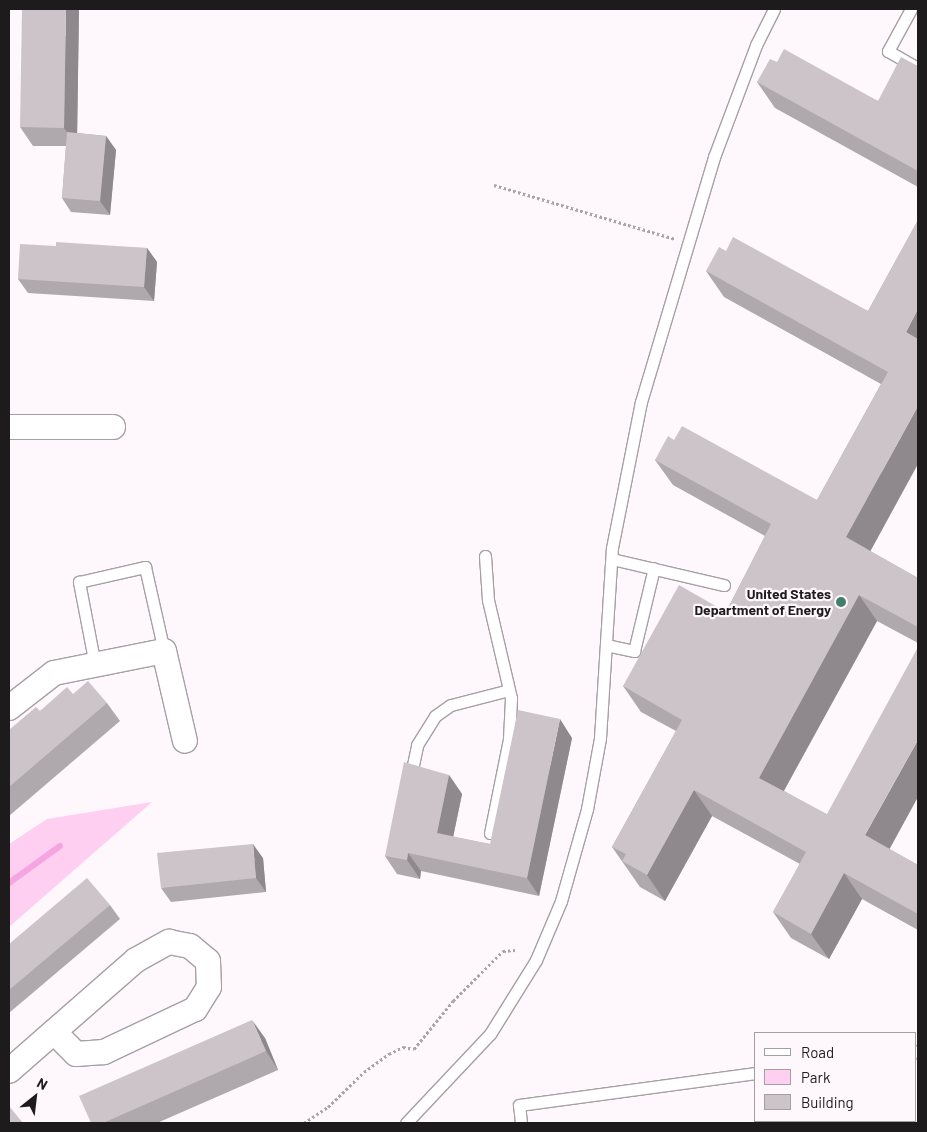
<!DOCTYPE html>
<html>
<head>
<meta charset="utf-8">
<style>
	body { margin:0 }
	#map { position:relative; width:927px; height:1132px; overflow:hidden; background:#fef7fc; font-family:Barlow,sans-serif }
	div>[style] { position:absolute }
	[style*='--x'] { left:calc(var(--x)*1px); top:calc(var(--y)*1px); width:calc(var(--w)*1px); rotate:calc(var(--a)*1deg) }
	.green>* { inset:0; background:#fecff0 }
	.stream>* { height:6px; margin:-3px; padding:0 3px; transform-origin:3px; border-radius:3px; background:#f6a5e0 }
	.path>* { height:3px; margin-top:-1.5px; transform-origin:0; background:repeating-linear-gradient(90deg,#aaa4a8 0 2.5px,transparent 0 5px) }
	.roads { filter:drop-shadow(1px 0 #a79fa4) drop-shadow(-1px 0 #a79fa4) drop-shadow(0 1px #a79fa4) drop-shadow(0 -1px #a79fa4) }
	.lane>* { height:11px; margin:-5.5px; padding:0 5.5px; transform-origin:5.5px; border-radius:5.5px; background:#fff }
	.street>* { height:24px; margin:-12px; padding:0 12px; transform-origin:12px; border-radius:12px; background:#fff }
	.wall>* { inset:0; background:#afa9ad }
	.shaded-wall>* { inset:0; background:#8f898d }
	.building>* { inset:0; background:#ccc4c9 }
	.dots>* { width:14px; height:14px; translate:-50% -50%; box-sizing:border-box; border:2px solid #fef7fc; border-radius:50% }
	span { translate:-50% -50%; white-space:nowrap; text-align:center; line-height:1.15; -webkit-text-stroke:4.5px #fef7fc; paint-order:stroke }
	.poi-label { font-size:14px; color:#1e1b1d; font-weight:700 }
	.right { translate:-100% -50%; text-align:right }
	.frame { position:absolute; inset:0; border:10px solid #1e1b1d; pointer-events:none }
	.legend { position:absolute; left:754px; top:1032px; width:162px; height:90px; box-sizing:border-box; background:#fef7fc; border:1px solid #a49fa3; margin:0; padding:6px 9px; list-style:none; font-size:15px; color:#1e1b1d }
	.legend li { display:flex; align-items:center; gap:10px; height:25px }
	.legend b { width:25px; border:1px solid #a49fa3 }
	.north { position:absolute; left:10px; top:1072px; width:50px; height:50px; -webkit-text-stroke:4px #fef7fc; paint-order:stroke; rotate:29deg; font-size:14px; font-weight:700; line-height:20px; text-align:center; color:#1e1b1d }
	.north::after { content:''; display:block; margin:auto; width:18px; height:22px; background:#1e1b1d; clip-path:polygon(50% 0,100% 100%,50% 72%,0 100%) }
</style>
</head>
<body>
<div id="map">
	<div class="green">
		<i style="clip-path:polygon(152px 802px,9px 927px,9px 844px,47px 819px)"></i>
	</div>
	<div class="stream">
		<i style="--x:9;--y:883;--w:63;--a:-36"></i>
	</div>
	<div class="path">
		<i style="--x:494;--y:185;--w:189;--a:16.6"></i>
		<i style="--x:304;--y:1123;--w:29;--a:-34"></i>
		<i style="--x:328;--y:1107;--w:50;--a:-44.2"></i>
		<i style="--x:364;--y:1072;--w:31;--a:-36"></i>
		<i style="--x:389;--y:1054;--w:16;--a:-27"></i>
		<i style="--x:403;--y:1047;--w:11;--a:10"></i>
		<i style="--x:414;--y:1049;--w:62;--a:-50.9"></i>
		<i style="--x:453;--y:1001;--w:71;--a:-45"></i>
		<i style="--x:503;--y:951;--w:12;--a:-5"></i>
	</div>
	<div class="roads">
		<div class="lane">
			<i style="--x:911;--y:9;--w:48;--a:118.7"></i>
			<i style="--x:888;--y:51;--w:34;--a:30"></i>
			<i style="--x:485;--y:556;--w:44;--a:86.1"></i>
			<i style="--x:488;--y:600;--w:101;--a:76.8"></i>
			<i style="--x:511;--y:698;--w:41;--a:92.8"></i>
			<i style="--x:509;--y:739;--w:96;--a:101.4"></i>
			<i style="--x:612;--y:559;--w:115;--a:13.1"></i>
			<i style="--x:606;--y:645;--w:29;--a:12"></i>
			<i style="--x:634;--y:651;--w:85;--a:-76.5"></i>
			<i style="--x:95;--y:665;--w:85;--a:-100.9"></i>
			<i style="--x:79;--y:582;--w:68;--a:-12.8"></i>
			<i style="--x:145;--y:567;--w:86;--a:77.3"></i>
			<i style="--x:410;--y:779;--w:35;--a:-78"></i>
			<i style="--x:417;--y:745;--w:34;--a:-58"></i>
			<i style="--x:435;--y:716;--w:19;--a:-35"></i>
			<i style="--x:451;--y:705;--w:60;--a:-14.5"></i>
			<i style="--x:916;--y:1052;--w:2;--a:-27"></i>
			<i style="--x:406;--y:1123;--w:122;--a:-46.7"></i>
			<i style="--x:490;--y:1034;--w:87;--a:-58.1"></i>
			<i style="--x:536;--y:960;--w:64;--a:-67"></i>
			<i style="--x:561;--y:901;--w:96;--a:-74.2"></i>
			<i style="--x:587;--y:809;--w:72;--a:-79.6"></i>
			<i style="--x:600;--y:738;--w:190;--a:-86.4"></i>
			<i style="--x:612;--y:548;--w:149;--a:-78.8"></i>
			<i style="--x:641;--y:402;--w:256;--a:-73.4"></i>
			<i style="--x:714;--y:157;--w:120;--a:-69.4"></i>
			<i style="--x:756;--y:45;--w:40;--a:-63.4"></i>
			<i style="--x:521;--y:1123;--w:18;--a:-96"></i>
			<i style="--x:519;--y:1105;--w:239;--a:-7.7"></i>
		</div>
		<div class="street">
			<i style="--x:9;--y:427;--w:104;--a:0"></i>
			<i style="--x:9;--y:708;--w:57;--a:-37.9"></i>
			<i style="--x:54;--y:673;--w:112;--a:-11.3"></i>
			<i style="--x:164;--y:651;--w:92;--a:76.9"></i>
			<i style="--x:9;--y:1071;--w:169;--a:-41.2"></i>
			<i style="--x:136;--y:960;--w:38;--a:-29"></i>
			<i style="--x:169;--y:942;--w:21;--a:11"></i>
			<i style="--x:190;--y:946;--w:23;--a:40"></i>
			<i style="--x:208;--y:961;--w:26;--a:88"></i>
			<i style="--x:209;--y:987;--w:26;--a:122"></i>
			<i style="--x:195;--y:1009;--w:101;--a:154.7"></i>
			<i style="--x:104;--y:1052;--w:28;--a:176"></i>
			<i style="--x:76;--y:1054;--w:31;--a:-135"></i>
		</div>
	</div>
	<div class="wall">
		<i style="clip-path:polygon(79px 9px,77px 133px,106px 136px,116px 150px,110px 215px,71px 212px,62px 198px,66px 146px,33px 146px,20px 127px)"></i>
		<i style="clip-path:polygon(777px 62px,878px 101px,918px 66px,918px 187px,775px 108px,757px 82px)"></i>
		<i style="clip-path:polygon(918px 220px,870px 551px,918px 578px,918px 643px,877px 621px,784px 791px,918px 865px,918px 930px,862px 899px,829px 959px,791px 938px,773px 912px,800px 864px,712px 816px,665px 901px,640px 887px,612px 847px,676px 731px,641px 712px,623px 686px,726px 612px,765px 536px,673px 485px,655px 460px,674px 440px,817px 500px,881px 384px,724px 297px,706px 271px,726px 251px,868px 311px)"></i>
		<i style="clip-path:polygon(56px 246px,147px 248px,157px 262px,154px 301px,28px 293px,18px 279px)"></i>
		<i style="clip-path:polygon(73px 694px,107px 703px,120px 721px,9px 816px,9px 730px,40px 711px)"></i>
		<i style="clip-path:polygon(572px 738px,539px 896px,421px 871px,420px 879px,397px 874px,385px 856px,449px 775px,462px 794px,453px 837px,490px 844px)"></i>
		<i style="clip-path:polygon(263px 858px,266px 892px,171px 902px,161px 888px)"></i>
		<i style="clip-path:polygon(110px 905px,120px 919px,9px 1013px,9px 944px)"></i>
		<i style="clip-path:polygon(265px 1038px,278px 1070px,157px 1123px,91px 1123px)"></i>
	</div>
	<div class="shaded-wall">
		<i style="clip-path:polygon(66px 9px,79px 9px,77px 146px,64px 128px)"></i>
		<i style="clip-path:polygon(106px 136px,116px 150px,110px 215px,100px 201px)"></i>
		<i style="clip-path:polygon(147px 248px,157px 262px,154px 301px,144px 287px)"></i>
		<i style="clip-path:polygon(918px 309px,918px 350px,906px 332px)"></i>
		<i style="clip-path:polygon(918px 406px,918px 464px,864px 563px,846px 537px)"></i>
		<i style="clip-path:polygon(859px 595px,877px 621px,777px 803px,759px 778px)"></i>
		<i style="clip-path:polygon(560px 719px,572px 738px,539px 896px,527px 878px)"></i>
		<i style="clip-path:polygon(918px 740px,918px 797px,883px 861px,865px 835px)"></i>
		<i style="clip-path:polygon(449px 775px,462px 794px,450px 852px,437px 833px)"></i>
		<i style="clip-path:polygon(694px 790px,712px 816px,665px 901px,647px 875px)"></i>
		<i style="clip-path:polygon(253px 844px,263px 858px,266px 892px,256px 878px)"></i>
		<i style="clip-path:polygon(408px 853px,421px 871px,420px 879px,407px 860px)"></i>
		<i style="clip-path:polygon(844px 873px,862px 899px,829px 959px,811px 934px)"></i>
		<i style="clip-path:polygon(252px 1020px,265px 1038px,278px 1070px,266px 1051px)"></i>
	</div>
	<div class="building">
		<i style="clip-path:polygon(22px 9px,66px 9px,64px 128px,20px 127px)"></i>
		<i style="clip-path:polygon(784px 49px,878px 101px,901px 57px,918px 66px,918px 171px,757px 82px,770px 59px,777px 62px)"></i>
		<i style="clip-path:polygon(67px 132px,106px 136px,100px 201px,62px 198px)"></i>
		<i style="clip-path:polygon(918px 220px,918px 309px,906px 332px,918px 339px,918px 406px,846px 537px,918px 578px,918px 627px,859px 595px,759px 778px,827px 814px,918px 647px,918px 740px,865px 835px,918px 865px,918px 914px,844px 873px,811px 934px,773px 912px,806px 852px,694px 790px,647px 875px,622px 861px,626px 854px,612px 847px,682px 720px,623px 686px,679px 585px,726px 612px,771px 524px,655px 460px,668px 436px,674px 440px,682px 426px,817px 500px,888px 372px,706px 271px,719px 247px,726px 251px,733px 237px,868px 311px)"></i>
		<i style="clip-path:polygon(56px 242px,147px 248px,144px 287px,18px 279px,20px 244px,56px 246px)"></i>
		<i style="clip-path:polygon(88px 681px,107px 703px,9px 787px,9px 730px,36px 707px,40px 711px,67px 687px,73px 694px)"></i>
		<i style="clip-path:polygon(518px 710px,560px 719px,527px 878px,408px 853px,407px 860px,385px 856px,404px 762px,449px 775px,437px 833px,490px 844px)"></i>
		<i style="clip-path:polygon(253px 844px,256px 878px,161px 888px,157px 853px)"></i>
		<i style="clip-path:polygon(87px 878px,110px 905px,9px 990px,9px 944px)"></i>
		<i style="clip-path:polygon(252px 1020px,266px 1051px,103px 1123px,91px 1123px,79px 1096px)"></i>
		<i style="clip-path:polygon(9px 1106px,23px 1123px,9px 1123px)"></i>
	</div>
	<div class="dots">
		<i style="left:841px;top:602px;background:#407f6c"></i>
	</div>
	<div class="poi-label">
		<span class="right" style="left:831px;top:602px">United States<br>Department of Energy</span>
	</div>
	<div class="frame"></div>
	<ul class="legend">
	<li><b style="height:6px;background:#fff"></b>Road</li>
	<li><b style="height:14px;background:#fecff0"></b>Park</li>
	<li><b style="height:14px;background:#ccc4c9"></b>Building</li>
	</ul>
	<div class="north">N</div>
</div>
</body>
</html>
